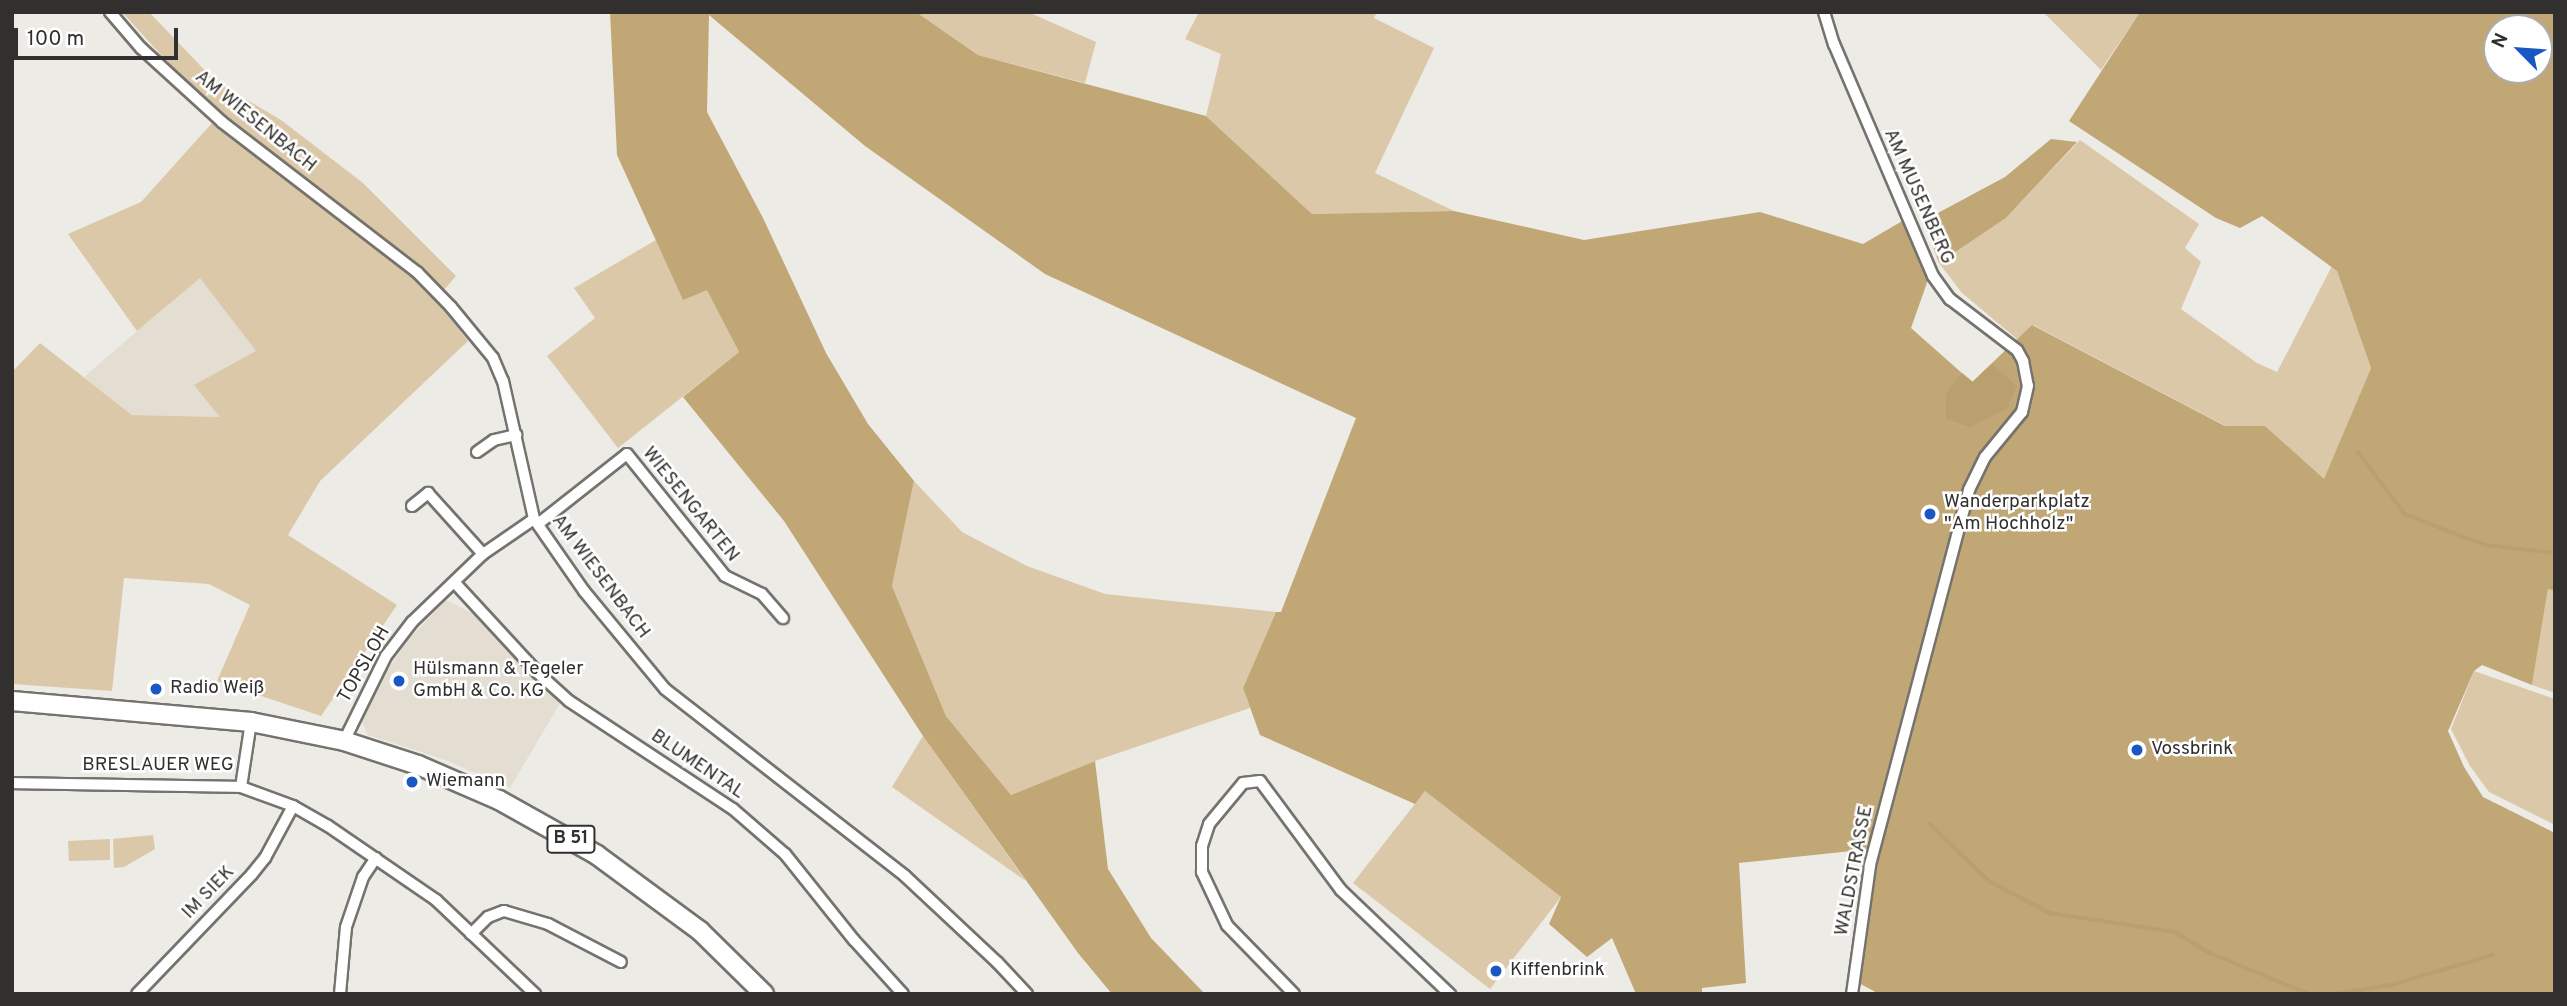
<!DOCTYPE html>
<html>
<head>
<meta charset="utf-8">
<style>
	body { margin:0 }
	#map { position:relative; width:2567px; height:1006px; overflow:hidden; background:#edebe5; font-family:Overpass,sans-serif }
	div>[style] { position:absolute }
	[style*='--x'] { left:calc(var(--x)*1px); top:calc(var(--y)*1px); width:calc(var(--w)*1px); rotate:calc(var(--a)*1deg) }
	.built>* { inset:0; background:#e4ddd2 }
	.green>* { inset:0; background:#dbc8a8 }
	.forest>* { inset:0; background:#c1a676 }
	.water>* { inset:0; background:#ba9f6f }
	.stream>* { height:3.5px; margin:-1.75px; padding:0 1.75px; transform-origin:1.75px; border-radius:1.75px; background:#ba9f6f }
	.roads { filter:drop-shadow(2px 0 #75736e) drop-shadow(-2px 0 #75736e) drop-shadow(0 2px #75736e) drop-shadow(0 -2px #75736e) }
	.street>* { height:10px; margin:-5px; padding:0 5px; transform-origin:5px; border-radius:5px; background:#fff }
	.primary>* { height:18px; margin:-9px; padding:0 9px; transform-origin:9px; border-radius:9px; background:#fff }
	.dots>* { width:19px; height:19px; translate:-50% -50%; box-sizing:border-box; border:4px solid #fff; border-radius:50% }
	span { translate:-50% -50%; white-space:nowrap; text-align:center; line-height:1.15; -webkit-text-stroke:5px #fff; paint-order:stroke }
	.shield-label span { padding:2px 5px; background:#fff; border:2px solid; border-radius:5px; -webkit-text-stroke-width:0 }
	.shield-label { font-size:18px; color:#31302e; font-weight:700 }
	.street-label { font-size:19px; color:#31302e }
	.poi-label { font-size:19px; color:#31302e }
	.left { translate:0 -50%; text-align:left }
	.frame { position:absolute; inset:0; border:14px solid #31302e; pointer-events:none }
	.north { position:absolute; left:2483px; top:14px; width:70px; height:70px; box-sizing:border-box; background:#fff; border:2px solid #adacab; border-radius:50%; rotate:295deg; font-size:19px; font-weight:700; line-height:28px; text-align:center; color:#31302e }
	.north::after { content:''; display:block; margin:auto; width:24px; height:32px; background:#1b57c3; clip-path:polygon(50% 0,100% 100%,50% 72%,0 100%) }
	.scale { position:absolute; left:14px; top:28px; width:164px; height:32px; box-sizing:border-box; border:4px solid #31302e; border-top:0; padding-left:9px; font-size:21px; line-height:24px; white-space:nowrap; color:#31302e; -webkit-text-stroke:5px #fff; paint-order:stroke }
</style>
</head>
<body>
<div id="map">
	<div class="built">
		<i style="clip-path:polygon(200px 277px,256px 351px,221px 417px,132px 415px,84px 377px)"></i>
		<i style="clip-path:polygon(446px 600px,478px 616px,562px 700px,510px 788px,443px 759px,368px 735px,362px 722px,380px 681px,408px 640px)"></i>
	</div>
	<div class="green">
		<i style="clip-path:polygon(122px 12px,149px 12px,215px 81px,281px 120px,363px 183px,456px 276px,436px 299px,468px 341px,320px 481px,288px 535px,397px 605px,321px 716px,217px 681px,250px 605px,209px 584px,124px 578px,112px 691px,12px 684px,12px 372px,40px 343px,132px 415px,220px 417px,194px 385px,256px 351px,200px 278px,137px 331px,68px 234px,141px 202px,221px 113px,181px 77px)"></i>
		<i style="clip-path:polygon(916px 12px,1028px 12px,1096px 42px,1085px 83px,978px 55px)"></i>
		<i style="clip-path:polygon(1199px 12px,1377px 12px,1374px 18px,1434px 48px,1375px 173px,1454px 211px,1312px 214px,1206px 116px,1221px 54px,1185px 39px)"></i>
		<i style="clip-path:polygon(2043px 12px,2140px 12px,2101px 70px)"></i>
		<i style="clip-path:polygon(2080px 140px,2199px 224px,2185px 248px,2201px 262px,2181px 309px,2257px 363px,2277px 372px,2332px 266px,2337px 271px,2371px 368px,2324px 480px,2265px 426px,2226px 426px,2033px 325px,2017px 339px,1962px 293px,1939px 263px,2006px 218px)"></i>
		<i style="clip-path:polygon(656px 240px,683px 299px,707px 289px,739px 352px,618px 448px,547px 356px,595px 318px,574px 288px)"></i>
		<i style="clip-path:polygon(914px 481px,962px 532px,1027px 566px,1105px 594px,1276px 612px,1243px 688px,1250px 708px,1095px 761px,1011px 795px,946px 716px,892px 586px)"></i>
		<i style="clip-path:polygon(2548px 589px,2555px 591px,2555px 693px,2532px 685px)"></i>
		<i style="clip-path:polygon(2474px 671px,2555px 699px,2555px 825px,2489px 792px,2470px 766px,2451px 729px)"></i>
		<i style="clip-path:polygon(923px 736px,1026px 881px,892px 787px)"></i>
		<i style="clip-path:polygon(1425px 791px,1561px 897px,1490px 989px,1353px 883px)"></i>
		<i style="clip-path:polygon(153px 835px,155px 849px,124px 867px,114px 868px,113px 839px)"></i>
		<i style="clip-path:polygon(110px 839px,110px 860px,69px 861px,68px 841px)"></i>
	</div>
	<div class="forest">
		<i style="clip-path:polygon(evenodd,610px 12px,916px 12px,978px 55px,1206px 116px,1312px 214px,1454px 211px,1584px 240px,1760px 212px,1863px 244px,1904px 220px,1929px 277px,1911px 328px,1972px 382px,2032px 325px,2225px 426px,2265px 426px,2324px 479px,2371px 368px,2337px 271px,2262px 216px,2240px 228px,2216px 218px,2069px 121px,2140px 12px,2555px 12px,2555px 591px,2548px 589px,2532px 685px,2482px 665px,2474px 671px,2448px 731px,2464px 767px,2483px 797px,2555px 833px,2555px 994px,1879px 994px,1859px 983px,1880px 848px,1739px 863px,1746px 983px,1702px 988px,1702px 994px,1636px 994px,1612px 938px,1587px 957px,1549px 924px,1561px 897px,1425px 791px,1415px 804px,1260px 735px,1243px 688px,1276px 612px,1281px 612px,1356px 418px,1045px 274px,865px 146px,709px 15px,707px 112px,763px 218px,826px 353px,868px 424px,914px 481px,892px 586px,946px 716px,1011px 795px,1095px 761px,1108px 869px,1151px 938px,1205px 994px,1112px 994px,1078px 953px,923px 736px,784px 521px,683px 397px,739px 352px,707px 290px,683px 300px,617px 155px,610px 12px,2497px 28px,2539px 28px,2539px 70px,2497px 70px,2497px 28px)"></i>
		<i style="clip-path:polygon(2051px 139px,2077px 142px,2006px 218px,1939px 263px,1923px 221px,2005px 177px)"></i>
	</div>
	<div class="water">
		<i style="clip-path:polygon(1992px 364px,2017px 386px,2007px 408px,1970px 427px,1946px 419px,1946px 394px,1962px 373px,1973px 382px)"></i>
	</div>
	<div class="stream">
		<i style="--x:2358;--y:452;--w:78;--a:52.8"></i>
		<i style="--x:2405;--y:514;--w:86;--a:21.2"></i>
		<i style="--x:2485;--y:545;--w:70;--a:6.5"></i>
		<i style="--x:1930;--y:824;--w:82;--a:44"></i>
		<i style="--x:1989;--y:881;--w:69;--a:27.7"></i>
		<i style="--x:2050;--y:913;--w:126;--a:8.6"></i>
		<i style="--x:2175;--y:932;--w:41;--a:31"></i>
		<i style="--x:2210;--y:953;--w:107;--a:22.5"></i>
		<i style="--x:2334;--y:994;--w:58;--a:-9"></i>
		<i style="--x:2391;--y:985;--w:106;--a:-16.4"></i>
	</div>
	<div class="roads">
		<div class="street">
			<i style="--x:110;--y:12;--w:48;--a:49.3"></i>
			<i style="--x:141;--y:48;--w:110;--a:42.4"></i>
			<i style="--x:222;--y:122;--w:246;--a:37.6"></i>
			<i style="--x:417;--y:272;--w:49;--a:45.8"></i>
			<i style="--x:451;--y:307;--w:66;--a:50.5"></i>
			<i style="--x:493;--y:358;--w:25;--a:67"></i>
			<i style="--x:503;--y:381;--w:141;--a:77.3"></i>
			<i style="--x:534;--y:519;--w:88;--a:55.2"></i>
			<i style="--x:584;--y:591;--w:127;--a:50.4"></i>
			<i style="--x:665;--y:689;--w:304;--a:37.9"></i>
			<i style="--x:905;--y:876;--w:126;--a:43.1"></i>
			<i style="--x:997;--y:962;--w:44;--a:46.8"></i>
			<i style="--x:1824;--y:12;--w:34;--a:73"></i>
			<i style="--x:1834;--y:44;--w:252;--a:66.9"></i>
			<i style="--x:1933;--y:276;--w:29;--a:54"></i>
			<i style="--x:1950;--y:299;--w:84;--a:37.3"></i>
			<i style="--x:2017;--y:350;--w:13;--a:61"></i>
			<i style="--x:2023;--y:361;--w:25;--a:79"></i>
			<i style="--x:2028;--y:386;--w:27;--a:103"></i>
			<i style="--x:2022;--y:412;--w:58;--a:129.4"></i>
			<i style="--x:1985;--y:457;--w:37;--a:116"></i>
			<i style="--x:1969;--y:490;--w:389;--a:104.8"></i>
			<i style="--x:1870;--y:866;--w:129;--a:98"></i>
			<i style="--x:477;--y:452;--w:21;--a:-35"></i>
			<i style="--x:494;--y:440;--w:23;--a:-13"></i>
			<i style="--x:412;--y:506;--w:21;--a:-39"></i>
			<i style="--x:428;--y:493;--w:82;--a:48"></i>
			<i style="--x:538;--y:524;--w:113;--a:-38.2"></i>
			<i style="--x:627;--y:454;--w:156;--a:51.2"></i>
			<i style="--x:725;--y:576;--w:41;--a:25.9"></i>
			<i style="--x:762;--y:594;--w:32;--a:49"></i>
			<i style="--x:455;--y:583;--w:122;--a:47.3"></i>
			<i style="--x:538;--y:673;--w:42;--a:42.1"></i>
			<i style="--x:569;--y:701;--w:196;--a:33.4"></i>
			<i style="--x:733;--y:809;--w:69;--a:40.9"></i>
			<i style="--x:785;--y:854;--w:110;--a:51.3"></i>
			<i style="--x:854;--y:940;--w:73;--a:47.8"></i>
			<i style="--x:344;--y:741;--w:95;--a:-63.7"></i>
			<i style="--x:386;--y:656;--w:43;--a:-52.6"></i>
			<i style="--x:412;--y:622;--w:98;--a:-43.8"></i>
			<i style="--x:483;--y:554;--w:62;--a:-34.5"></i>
			<i style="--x:12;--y:783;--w:229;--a:1"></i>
			<i style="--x:241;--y:787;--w:66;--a:-81.3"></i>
			<i style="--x:241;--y:787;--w:55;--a:20.1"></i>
			<i style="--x:293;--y:806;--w:40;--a:29.7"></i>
			<i style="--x:328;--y:826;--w:131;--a:34.4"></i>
			<i style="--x:436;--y:900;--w:137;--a:43.5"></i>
			<i style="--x:471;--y:934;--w:24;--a:-45"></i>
			<i style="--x:488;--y:917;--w:17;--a:-21"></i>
			<i style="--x:504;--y:911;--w:46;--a:16.5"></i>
			<i style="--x:548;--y:924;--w:82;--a:27.5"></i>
			<i style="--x:137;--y:994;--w:166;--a:-46.2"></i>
			<i style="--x:252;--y:874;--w:21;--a:-51"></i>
			<i style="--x:265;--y:858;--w:59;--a:-61.7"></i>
			<i style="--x:340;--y:994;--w:67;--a:-84.9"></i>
			<i style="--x:346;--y:927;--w:53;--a:-71.2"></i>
			<i style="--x:363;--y:877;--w:23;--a:-56"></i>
			<i style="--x:1294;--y:994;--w:96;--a:-134.2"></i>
			<i style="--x:1227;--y:925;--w:59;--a:-115.3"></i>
			<i style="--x:1202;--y:872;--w:26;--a:-90"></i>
			<i style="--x:1202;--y:846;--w:23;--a:-72"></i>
			<i style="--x:1209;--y:824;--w:53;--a:-50.3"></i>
			<i style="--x:1243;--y:783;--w:17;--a:-7"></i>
			<i style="--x:1260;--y:781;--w:136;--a:53.4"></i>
			<i style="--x:1341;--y:890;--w:151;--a:43.7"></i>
		</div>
		<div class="primary">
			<i style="--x:12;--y:701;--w:240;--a:5"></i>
			<i style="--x:251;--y:722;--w:95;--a:11.5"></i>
			<i style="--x:344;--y:741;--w:78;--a:18"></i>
			<i style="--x:418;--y:765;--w:88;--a:23.4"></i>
			<i style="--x:499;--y:800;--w:112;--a:29.3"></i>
			<i style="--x:597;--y:855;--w:128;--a:36.4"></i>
			<i style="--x:700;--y:931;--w:90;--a:44.5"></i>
		</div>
	</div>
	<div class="dots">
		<i style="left:1930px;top:514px;background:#1b57c3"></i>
		<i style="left:399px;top:681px;background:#1b57c3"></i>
		<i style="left:156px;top:689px;background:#1b57c3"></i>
		<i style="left:2137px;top:750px;background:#1b57c3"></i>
		<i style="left:412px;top:782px;background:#1b57c3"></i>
		<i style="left:1496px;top:971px;background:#1b57c3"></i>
	</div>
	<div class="shield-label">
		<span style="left:571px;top:839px">B 51</span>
	</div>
	<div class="street-label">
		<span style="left:255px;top:122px;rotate:39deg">AM WIESENBACH</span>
		<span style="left:1918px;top:197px;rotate:66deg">AM MUSENBERG</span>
		<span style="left:690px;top:505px;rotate:51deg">WIESENGARTEN</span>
		<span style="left:600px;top:577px;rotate:53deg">AM WIESENBACH</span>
		<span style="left:365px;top:665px;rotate:-60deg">TOPSLOH</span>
		<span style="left:697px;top:765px;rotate:34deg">BLUMENTAL</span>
		<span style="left:158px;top:766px">BRESLAUER WEG</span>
		<span style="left:1855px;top:871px;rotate:-79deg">WALDSTRASSE</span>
		<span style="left:209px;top:893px;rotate:-46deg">IM SIEK</span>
	</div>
	<div class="poi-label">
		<span class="left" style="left:1944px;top:514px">Wanderparkplatz<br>"Am Hochholz"</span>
		<span class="left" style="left:413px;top:681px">Hülsmann &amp; Tegeler<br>GmbH &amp; Co. KG</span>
		<span class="left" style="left:170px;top:689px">Radio Weiß</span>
		<span class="left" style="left:2151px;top:750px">Vossbrink</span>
		<span class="left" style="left:426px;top:782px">Wiemann</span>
		<span class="left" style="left:1510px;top:971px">Kiffenbrink</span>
	</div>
	<div class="frame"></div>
	<div class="north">N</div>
	<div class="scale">100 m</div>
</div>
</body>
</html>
